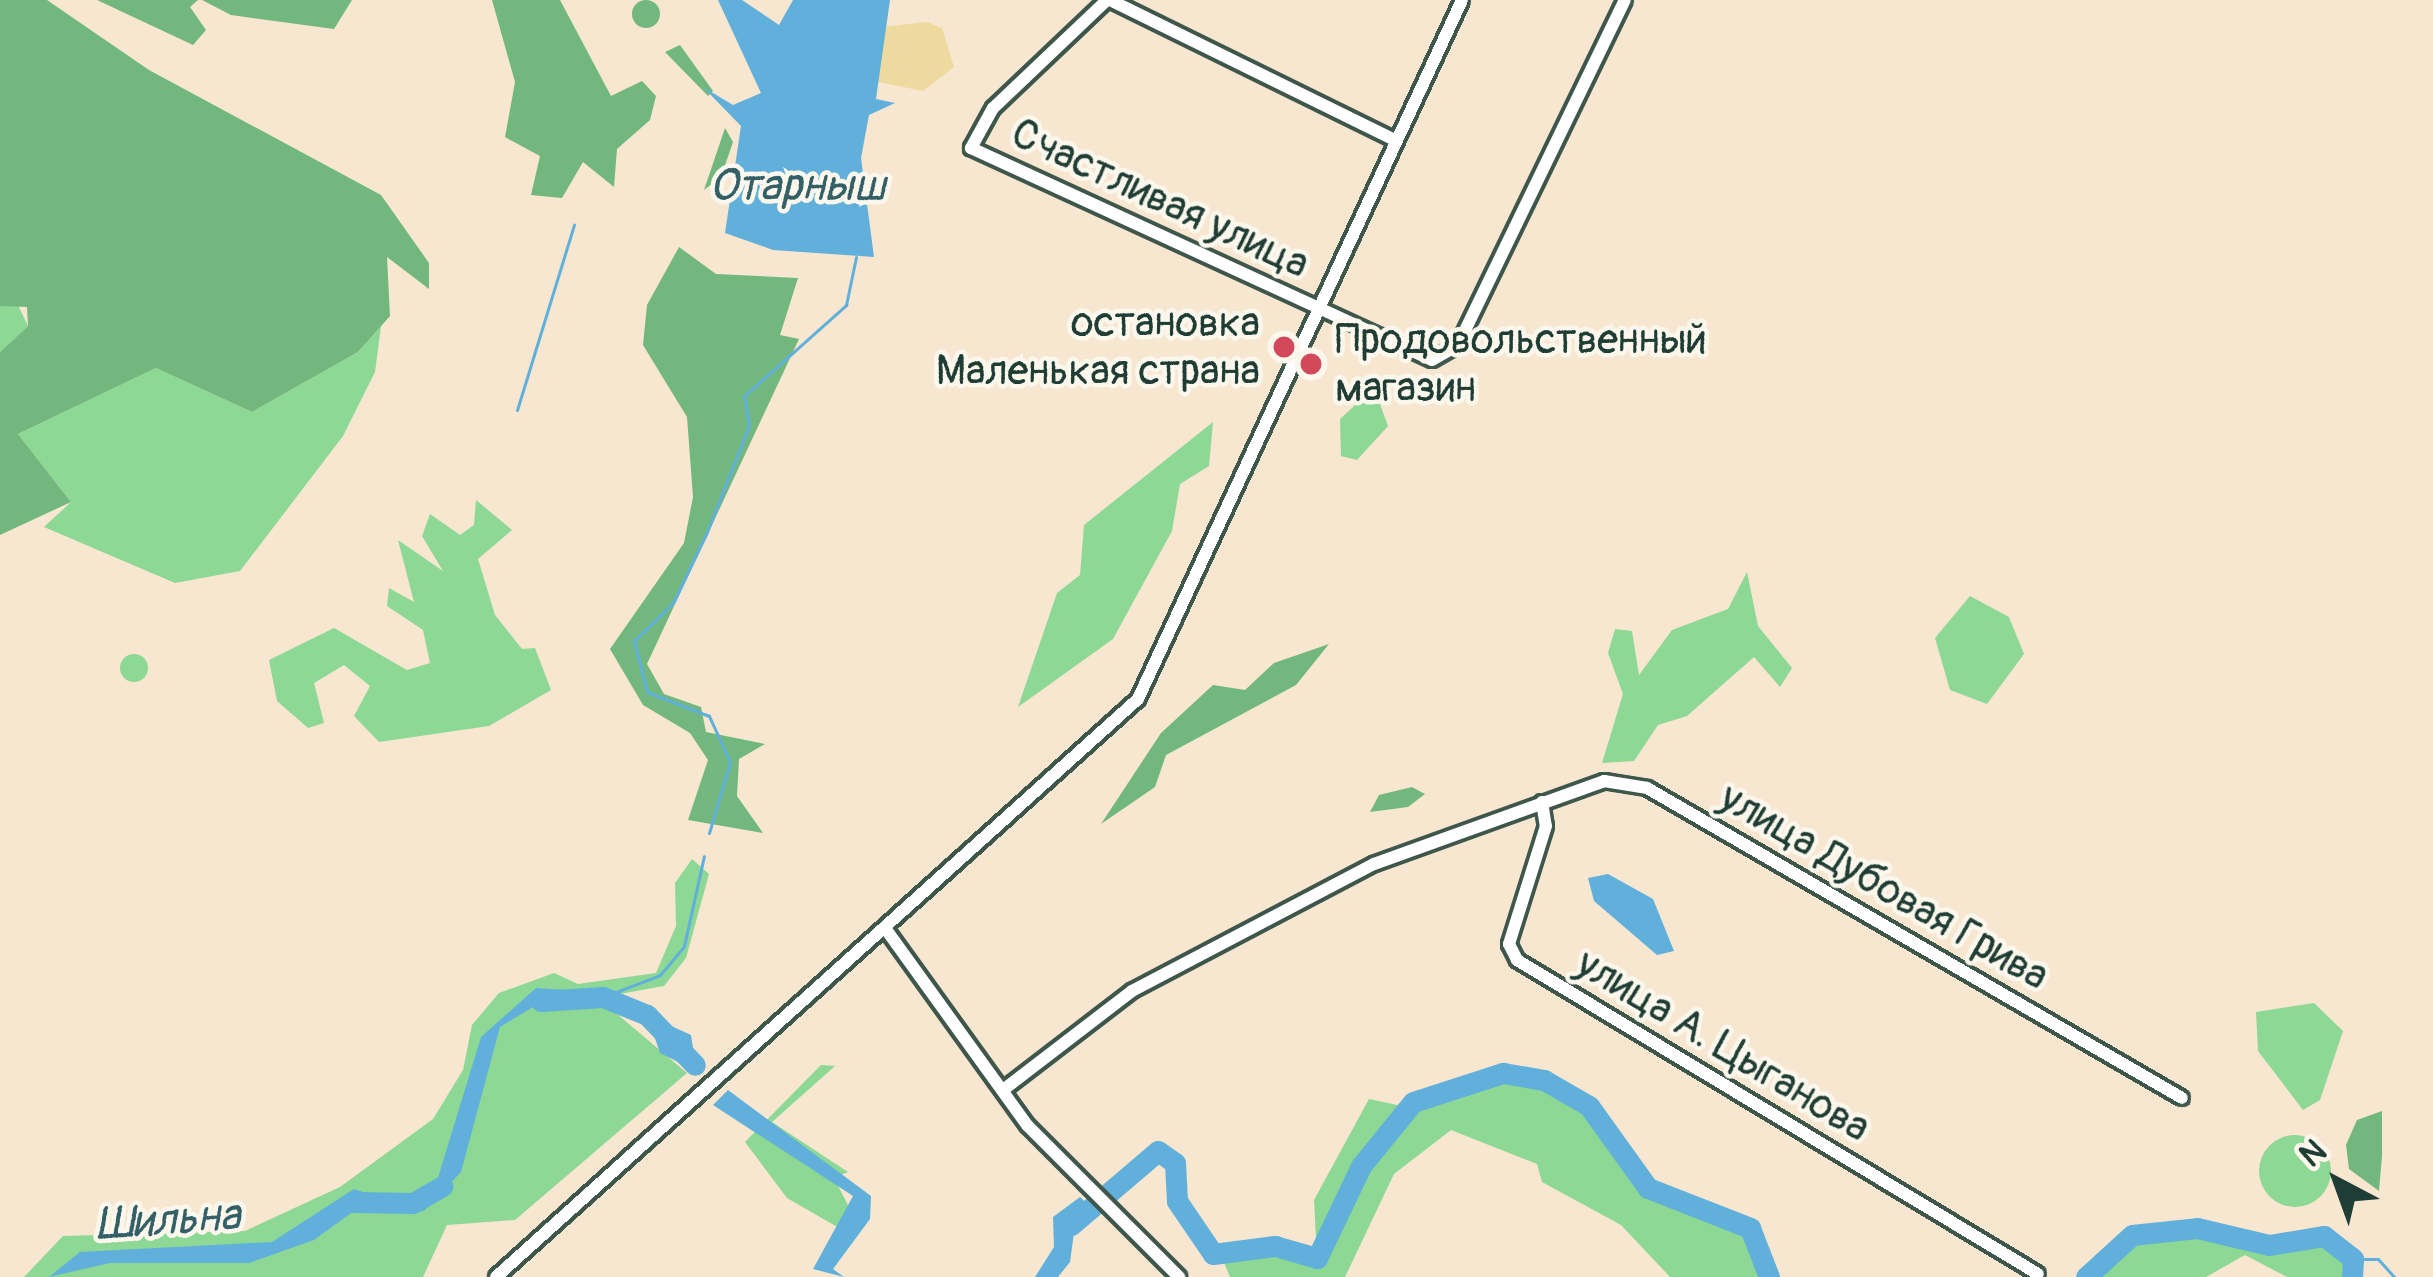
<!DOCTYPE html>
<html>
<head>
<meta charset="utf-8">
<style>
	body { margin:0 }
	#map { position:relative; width:2433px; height:1277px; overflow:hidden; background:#f7e6d0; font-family:Pangolin,sans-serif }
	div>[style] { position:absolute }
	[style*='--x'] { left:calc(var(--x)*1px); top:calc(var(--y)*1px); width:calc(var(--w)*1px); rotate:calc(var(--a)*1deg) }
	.green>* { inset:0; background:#8dd895 }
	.round { border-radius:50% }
	.forest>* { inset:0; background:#72b87e }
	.sand>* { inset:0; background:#eeda9e }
	.water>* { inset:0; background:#61b0db }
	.stream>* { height:3px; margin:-1.5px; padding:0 1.5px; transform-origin:1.5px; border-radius:1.5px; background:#61b0db }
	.river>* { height:21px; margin:-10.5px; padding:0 10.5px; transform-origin:10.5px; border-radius:10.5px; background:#61b0db }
	.roads { filter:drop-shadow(3px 0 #3f564b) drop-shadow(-3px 0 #3f564b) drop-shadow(0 3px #3f564b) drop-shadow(0 -3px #3f564b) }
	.minor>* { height:12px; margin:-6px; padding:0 6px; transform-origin:6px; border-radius:6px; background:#fff }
	.dots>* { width:33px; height:33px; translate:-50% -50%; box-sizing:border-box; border:6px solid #fbf7ec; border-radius:50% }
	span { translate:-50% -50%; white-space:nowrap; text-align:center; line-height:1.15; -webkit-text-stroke:9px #fbf7ec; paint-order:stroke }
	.street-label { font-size:42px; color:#1f3d34 }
	.poi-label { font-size:42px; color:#1f3d34 }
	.right { translate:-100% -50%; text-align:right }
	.left { translate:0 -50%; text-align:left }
	.water-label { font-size:45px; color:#336066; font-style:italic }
	.north { position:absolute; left:2277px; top:1121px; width:120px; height:120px; -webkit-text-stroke:9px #fbf7ec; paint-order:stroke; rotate:319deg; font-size:33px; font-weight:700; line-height:48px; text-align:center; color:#1f3d34 }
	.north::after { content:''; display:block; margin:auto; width:42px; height:54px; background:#1f3d34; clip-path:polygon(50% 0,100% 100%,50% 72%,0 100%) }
</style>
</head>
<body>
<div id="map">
	<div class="green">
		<i style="clip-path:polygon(16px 301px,28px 326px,0 352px,0 306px)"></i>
		<i style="clip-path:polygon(381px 326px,375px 372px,343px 436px,240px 571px,175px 583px,44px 527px,71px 502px,18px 434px,156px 368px,252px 412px,358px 352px)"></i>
		<i style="clip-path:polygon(1374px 388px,1388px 426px,1357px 460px,1341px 456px,1340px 419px)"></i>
		<i style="clip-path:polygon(1213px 422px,1209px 466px,1180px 484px,1172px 531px,1113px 639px,1018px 707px,1057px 593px,1080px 575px,1084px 525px)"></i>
		<i style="clip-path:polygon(476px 500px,512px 530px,478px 559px,495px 615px,522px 649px,535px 648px,551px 690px,489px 726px,379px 742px,354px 716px,370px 686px,344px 665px,314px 683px,324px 723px,308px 728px,277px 701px,269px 660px,334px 628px,407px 670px,430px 663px,423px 630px,387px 606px,389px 588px,414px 602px,398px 540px,443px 571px,422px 536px,430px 514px,460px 535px,474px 525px)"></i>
		<i style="clip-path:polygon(1747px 572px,1758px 626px,1792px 668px,1780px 687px,1754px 657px,1687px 716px,1658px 725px,1634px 761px,1602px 763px,1623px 694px,1608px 653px,1615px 629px,1632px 631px,1639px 675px,1672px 630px,1728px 609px)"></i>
		<i style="clip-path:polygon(1970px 596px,2009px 617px,2024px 654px,1987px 704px,1950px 690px,1935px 638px)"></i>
		<i class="round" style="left:120px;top:654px;width:28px;height:28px"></i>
		<i style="clip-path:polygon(692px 859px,709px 874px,686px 958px,664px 986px,598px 998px,687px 1073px,515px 1220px,447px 1225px,423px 1277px,24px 1277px,63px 1236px,245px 1231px,340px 1187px,433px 1119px,463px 1070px,472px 1025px,499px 993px,554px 973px,578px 984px,656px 973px,676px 926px,675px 883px)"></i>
		<i style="clip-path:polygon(2314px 1003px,2343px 1031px,2320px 1100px,2303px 1110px,2258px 1051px,2256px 1012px)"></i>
		<i style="clip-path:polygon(821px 1065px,835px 1066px,772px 1122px,848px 1172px,834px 1178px,848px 1205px,839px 1228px,787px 1198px,745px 1142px)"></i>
		<i style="clip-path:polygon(1503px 1073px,1544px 1080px,1589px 1106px,1649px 1188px,1750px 1228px,1769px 1277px,1670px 1277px,1621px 1225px,1542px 1182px,1537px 1164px,1451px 1130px,1394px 1174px,1345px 1277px,1230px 1277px,1223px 1260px,1275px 1246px,1317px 1258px,1314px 1200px,1369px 1099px,1397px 1105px)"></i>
		<i class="round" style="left:2259px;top:1135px;width:72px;height:72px"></i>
		<i style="clip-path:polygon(2197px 1228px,2269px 1245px,2324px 1236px,2353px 1259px,2352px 1277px,2287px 1277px,2245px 1255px,2206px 1277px,2086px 1277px,2132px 1235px)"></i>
	</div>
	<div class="forest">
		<i style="clip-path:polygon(0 0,47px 0,149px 70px,381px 195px,429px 263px,429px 289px,387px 257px,390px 316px,358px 352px,252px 412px,156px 368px,18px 434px,71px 502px,0 535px,0 352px,28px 326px,27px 307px,0 306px)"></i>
		<i style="clip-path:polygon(97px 0,198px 0,190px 7px,206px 30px,193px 45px)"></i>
		<i style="clip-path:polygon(202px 0,352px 0,334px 29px,231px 15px)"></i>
		<i style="clip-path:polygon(492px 0,560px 0,611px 96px,642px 81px,656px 96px,650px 120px,617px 149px,614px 187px,583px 162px,562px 198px,531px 195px,540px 156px,505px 137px,515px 82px)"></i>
		<i class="round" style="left:632px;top:0;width:28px;height:28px"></i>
		<i style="clip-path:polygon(680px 45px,713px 91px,708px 96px,665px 52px)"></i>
		<i style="clip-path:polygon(725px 128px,733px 142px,721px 177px,704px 190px)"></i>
		<i style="clip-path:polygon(679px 247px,716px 274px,798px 278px,780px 335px,799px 339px,647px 664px,664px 694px,701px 707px,706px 732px,765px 744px,739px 759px,737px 796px,763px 833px,688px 820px,708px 760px,690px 733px,643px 705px,610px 649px,684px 543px,693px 497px,687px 417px,643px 345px,647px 305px)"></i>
		<i style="clip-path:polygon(1329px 644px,1296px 685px,1166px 755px,1155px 787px,1101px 824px,1161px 733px,1213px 685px,1245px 690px,1274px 663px)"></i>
		<i style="clip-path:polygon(1412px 787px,1425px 794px,1408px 807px,1370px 812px,1379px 795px)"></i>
		<i style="clip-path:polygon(2382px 1111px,2382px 1156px,2379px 1191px,2349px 1169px,2346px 1145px,2357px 1120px)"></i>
	</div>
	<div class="sand">
		<i style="clip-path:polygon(927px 22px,942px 28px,954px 67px,923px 91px,878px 82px,882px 27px)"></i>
	</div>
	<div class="water">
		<i style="clip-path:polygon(718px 0,742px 0,779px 25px,793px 0,890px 0,876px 99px,895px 103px,869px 115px,861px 158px,874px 257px,773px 250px,725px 233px,741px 126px,703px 87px,733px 105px,761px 93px)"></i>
		<i style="clip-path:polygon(1608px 874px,1653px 899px,1674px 951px,1657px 955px,1594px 901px,1588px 878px)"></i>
		<i style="clip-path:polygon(536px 988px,566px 990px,571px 1003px,538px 1004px,500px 1027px,461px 1172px,424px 1211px,358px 1208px,314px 1240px,249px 1263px,110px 1263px,49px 1277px,80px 1252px,272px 1242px,354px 1189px,406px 1206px,433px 1194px,481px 1037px)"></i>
		<i style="clip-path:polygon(647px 1015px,691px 1035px,694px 1055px,682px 1064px,660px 1053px)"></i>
		<i style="clip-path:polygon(728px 1090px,871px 1196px,870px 1219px,833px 1269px,844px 1277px,813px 1269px,853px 1196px,713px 1105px)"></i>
		<i style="clip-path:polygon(1080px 1197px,1092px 1208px,1076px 1218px,1070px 1262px,1058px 1277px,1035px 1277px,1054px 1247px,1053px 1217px)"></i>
	</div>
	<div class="stream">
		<i style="--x:517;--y:410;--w:194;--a:-72.9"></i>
		<i style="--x:709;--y:833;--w:74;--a:-73.5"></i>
		<i style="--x:730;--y:762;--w:51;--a:-114.5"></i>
		<i style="--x:709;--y:716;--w:66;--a:-158.8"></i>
		<i style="--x:647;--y:692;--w:53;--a:-104.3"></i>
		<i style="--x:634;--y:641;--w:54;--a:-44.3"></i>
		<i style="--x:673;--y:603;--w:79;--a:-64.4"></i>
		<i style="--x:707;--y:532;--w:114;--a:-68.4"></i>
		<i style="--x:749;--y:426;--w:30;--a:-99"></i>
		<i style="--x:744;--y:396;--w:137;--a:-41.7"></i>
		<i style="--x:846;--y:305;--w:49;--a:-78.2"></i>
		<i style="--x:603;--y:997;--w:61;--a:-21.1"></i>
		<i style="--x:660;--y:975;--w:38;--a:-50"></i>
		<i style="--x:684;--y:946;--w:92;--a:-77.5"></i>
		<i style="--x:2353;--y:1259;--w:25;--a:0"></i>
		<i style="--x:2378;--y:1259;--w:24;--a:48"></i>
	</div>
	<div class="river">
		<i style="--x:541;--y:1001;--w:62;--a:-3.7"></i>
		<i style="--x:603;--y:997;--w:48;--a:22.2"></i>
		<i style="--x:647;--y:1015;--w:69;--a:46.2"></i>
		<i style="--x:354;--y:1202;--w:59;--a:1"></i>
		<i style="--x:413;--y:1203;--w:34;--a:-30"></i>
		<i style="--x:1071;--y:1225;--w:114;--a:-40.4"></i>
		<i style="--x:1158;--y:1151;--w:21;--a:35"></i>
		<i style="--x:1175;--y:1163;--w:38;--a:87"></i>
		<i style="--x:1177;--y:1201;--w:64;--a:55.8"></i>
		<i style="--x:1213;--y:1254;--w:63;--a:-7.4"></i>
		<i style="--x:1275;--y:1246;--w:44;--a:15.9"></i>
		<i style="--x:1317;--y:1258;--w:102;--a:-64.4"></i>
		<i style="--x:1361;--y:1166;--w:82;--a:-50.9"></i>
		<i style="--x:1413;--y:1102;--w:95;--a:-17.9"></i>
		<i style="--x:1503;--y:1073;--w:42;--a:9.7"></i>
		<i style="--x:1544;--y:1080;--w:52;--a:30"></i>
		<i style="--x:1589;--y:1106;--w:101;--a:54.3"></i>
		<i style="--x:1648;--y:1188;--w:110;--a:21.4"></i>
		<i style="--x:1750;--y:1228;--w:53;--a:68.8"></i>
		<i style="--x:2086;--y:1277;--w:62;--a:-42.4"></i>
		<i style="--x:2132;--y:1235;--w:65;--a:-6.1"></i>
		<i style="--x:2197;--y:1228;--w:74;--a:13.3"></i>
		<i style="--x:2269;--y:1245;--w:56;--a:-9.3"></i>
		<i style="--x:2324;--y:1236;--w:37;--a:38"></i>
		<i style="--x:2353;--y:1259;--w:18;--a:93"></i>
	</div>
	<div class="roads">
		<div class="minor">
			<i style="--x:1107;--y:0;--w:157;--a:136.5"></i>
			<i style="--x:993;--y:108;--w:46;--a:118.8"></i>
			<i style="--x:971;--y:148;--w:507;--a:24.7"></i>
			<i style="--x:1432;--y:360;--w:30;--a:-30"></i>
			<i style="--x:1458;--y:345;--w:383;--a:-64.2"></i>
			<i style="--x:1110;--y:0;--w:319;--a:26.2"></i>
			<i style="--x:1542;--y:802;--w:24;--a:81"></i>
			<i style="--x:1546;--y:826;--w:124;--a:107.4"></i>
			<i style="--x:1509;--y:944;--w:18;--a:63"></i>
			<i style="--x:1517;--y:960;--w:608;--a:31.08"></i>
			<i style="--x:885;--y:928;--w:244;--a:54.2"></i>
			<i style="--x:1028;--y:1126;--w:214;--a:45"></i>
			<i style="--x:1003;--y:1090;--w:163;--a:-37.5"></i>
			<i style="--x:1132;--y:991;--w:273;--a:-27.7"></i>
			<i style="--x:1374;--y:864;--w:245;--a:-19.8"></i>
			<i style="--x:1604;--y:781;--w:44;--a:9.2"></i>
			<i style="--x:1647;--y:788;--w:618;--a:30.09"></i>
			<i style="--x:496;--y:1277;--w:864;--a:-42"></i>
			<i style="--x:1138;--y:699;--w:770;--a:-65.13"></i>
		</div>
	</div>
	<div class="dots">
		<i style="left:1284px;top:347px;background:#d1495b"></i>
		<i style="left:1311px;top:364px;background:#d1495b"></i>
	</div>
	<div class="street-label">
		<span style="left:1160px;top:199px;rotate:25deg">Счастливая улица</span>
		<span style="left:1884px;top:887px;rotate:30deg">улица Дубовая Грива</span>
		<span style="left:1723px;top:1046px;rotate:31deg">улица А. Цыганова</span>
	</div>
	<div class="poi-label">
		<span class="right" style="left:1260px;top:347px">остановка<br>Маленькая страна</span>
		<span class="left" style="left:1335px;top:364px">Продовольственный<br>магазин</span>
	</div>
	<div class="water-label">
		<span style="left:797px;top:187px">Отарныш</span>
		<span style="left:168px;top:1221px;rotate:-4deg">Шильна</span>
	</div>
	<div class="north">N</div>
</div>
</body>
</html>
